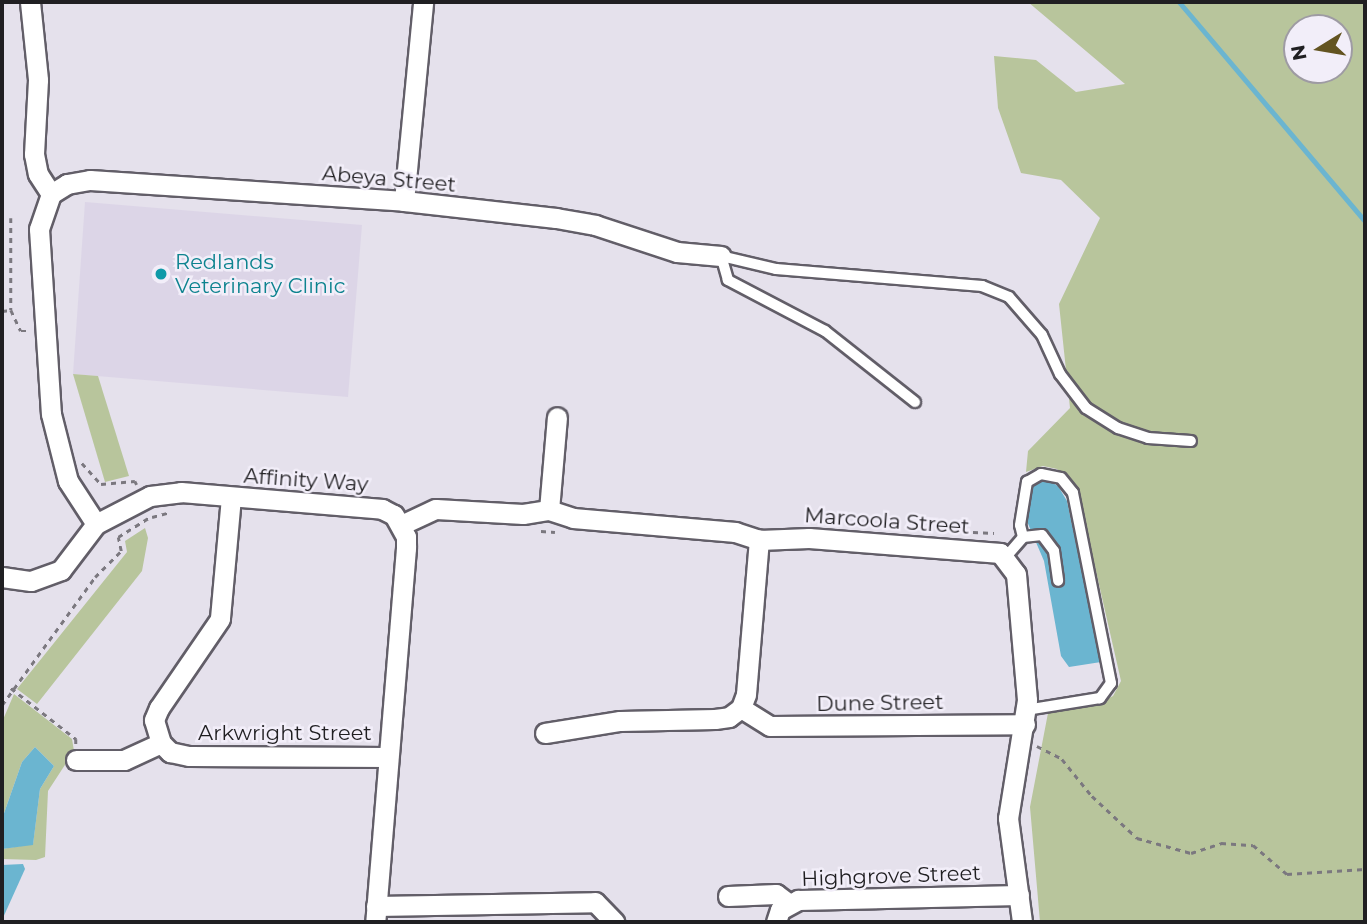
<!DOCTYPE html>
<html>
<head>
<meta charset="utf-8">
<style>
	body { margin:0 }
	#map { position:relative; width:1367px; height:924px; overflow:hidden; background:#e5e1ec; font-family:Montserrat,sans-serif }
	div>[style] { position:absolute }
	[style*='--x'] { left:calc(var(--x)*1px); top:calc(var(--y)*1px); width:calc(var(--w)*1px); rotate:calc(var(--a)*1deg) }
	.built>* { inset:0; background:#dcd5e7 }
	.green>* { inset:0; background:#b8c59c }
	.water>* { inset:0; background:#6bb5d0 }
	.stream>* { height:5px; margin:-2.5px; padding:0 2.5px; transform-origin:2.5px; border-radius:2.5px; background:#6bb5d0 }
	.path>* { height:2.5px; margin-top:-1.25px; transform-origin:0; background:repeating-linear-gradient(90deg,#7b787f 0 5px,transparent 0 10px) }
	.roads { filter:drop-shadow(2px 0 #625e68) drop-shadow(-2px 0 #625e68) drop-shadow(0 2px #625e68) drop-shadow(0 -2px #625e68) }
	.lane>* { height:10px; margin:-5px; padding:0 5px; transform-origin:5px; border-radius:5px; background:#fff }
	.street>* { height:19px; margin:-9.5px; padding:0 9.5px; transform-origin:9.5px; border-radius:9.5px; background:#fff }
	.dots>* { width:19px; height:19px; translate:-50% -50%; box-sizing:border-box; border:4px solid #f2eef9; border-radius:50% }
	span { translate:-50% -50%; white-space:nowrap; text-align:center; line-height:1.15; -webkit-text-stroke:5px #f2eef9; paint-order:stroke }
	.street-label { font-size:21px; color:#201f22 }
	.culture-label { font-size:21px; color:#0d838f }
	.left { translate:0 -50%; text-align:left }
	.frame { position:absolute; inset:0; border:4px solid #201f22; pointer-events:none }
	.north { position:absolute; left:1283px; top:14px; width:70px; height:70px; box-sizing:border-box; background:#f2eef9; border:2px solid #9e9ba3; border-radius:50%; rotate:259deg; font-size:19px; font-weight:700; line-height:28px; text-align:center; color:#201f22 }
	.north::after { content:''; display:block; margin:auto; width:24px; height:32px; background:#635421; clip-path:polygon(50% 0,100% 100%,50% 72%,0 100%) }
</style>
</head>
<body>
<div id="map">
	<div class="built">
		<i style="clip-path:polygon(85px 202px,362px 225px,348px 397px,73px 374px)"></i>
	</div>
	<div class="green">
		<i style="clip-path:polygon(evenodd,1028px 2px,1365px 2px,1365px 922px,1040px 922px,1030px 807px,1048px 713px,1094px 706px,1113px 696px,1121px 681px,1078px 492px,1057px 469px,1043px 466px,1026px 472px,1028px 451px,1070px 408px,1059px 304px,1100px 218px,1061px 180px,1021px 173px,998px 108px,994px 56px,1036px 60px,1076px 92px,1125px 84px,1028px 2px,1297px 28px,1339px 28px,1339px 70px,1297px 70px,1297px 28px)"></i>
		<i style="clip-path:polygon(73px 374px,98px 376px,129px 476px,105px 482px)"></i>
		<i style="clip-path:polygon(145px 528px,148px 538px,142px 571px,37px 704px,17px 689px,127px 552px,125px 541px)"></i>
		<i style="clip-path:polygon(14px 694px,72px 739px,74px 751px,48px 791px,45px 857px,36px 860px,2px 859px,2px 849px,33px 844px,40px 789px,54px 766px,35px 747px,22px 762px,2px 819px,2px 722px)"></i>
	</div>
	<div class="water">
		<i style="clip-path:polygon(1047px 480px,1058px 486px,1067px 501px,1101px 662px,1069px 667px,1061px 656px,1044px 561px,1026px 519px,1031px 486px)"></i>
		<i style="clip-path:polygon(35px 747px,54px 766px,40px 789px,33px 845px,2px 849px,2px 819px,22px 762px)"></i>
		<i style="clip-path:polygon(23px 864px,25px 869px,2px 920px,2px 865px)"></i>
	</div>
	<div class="stream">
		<i style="--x:1179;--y:2;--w:287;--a:49.7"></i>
	</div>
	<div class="path">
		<i style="--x:11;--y:218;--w:92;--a:90"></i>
		<i style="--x:11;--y:310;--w:23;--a:65"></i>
		<i style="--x:21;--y:331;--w:6;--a:0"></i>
		<i style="--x:2;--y:311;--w:9;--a:-6"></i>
		<i style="--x:82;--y:463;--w:28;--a:48"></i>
		<i style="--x:101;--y:484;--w:34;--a:-5"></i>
		<i style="--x:135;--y:481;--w:4;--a:63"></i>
		<i style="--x:152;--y:517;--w:16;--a:-15"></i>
		<i style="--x:541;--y:531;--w:14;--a:4"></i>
		<i style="--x:973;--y:532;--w:21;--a:3"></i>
		<i style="--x:11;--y:688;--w:83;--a:38.1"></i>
		<i style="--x:76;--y:739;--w:5;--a:90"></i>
		<i style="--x:2;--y:705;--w:158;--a:-54"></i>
		<i style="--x:95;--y:577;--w:37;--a:-45"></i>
		<i style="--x:121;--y:551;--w:14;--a:-102"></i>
		<i style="--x:118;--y:537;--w:36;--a:-32"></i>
		<i style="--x:1037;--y:746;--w:28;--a:27"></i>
		<i style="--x:1062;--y:759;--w:48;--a:51"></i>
		<i style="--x:1092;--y:796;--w:62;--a:43"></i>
		<i style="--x:1137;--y:838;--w:56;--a:15.5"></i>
		<i style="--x:1191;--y:853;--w:32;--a:-18"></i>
		<i style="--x:1221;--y:843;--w:32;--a:4"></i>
		<i style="--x:1253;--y:845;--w:45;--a:40.5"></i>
		<i style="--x:1287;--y:874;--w:78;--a:-3.7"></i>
	</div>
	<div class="roads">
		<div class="lane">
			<i style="--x:915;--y:402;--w:115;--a:-141.7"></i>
			<i style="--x:825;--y:331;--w:110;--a:-152.3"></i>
			<i style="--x:728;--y:280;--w:25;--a:-106"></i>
			<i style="--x:721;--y:256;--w:57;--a:13.3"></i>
			<i style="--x:776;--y:269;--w:207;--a:4.7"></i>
			<i style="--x:982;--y:286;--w:29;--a:22"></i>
			<i style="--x:1009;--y:297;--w:50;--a:49"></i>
			<i style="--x:1042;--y:335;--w:43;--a:65.2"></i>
			<i style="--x:1060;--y:374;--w:43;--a:52.6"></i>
			<i style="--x:1086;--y:408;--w:38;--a:32"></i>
			<i style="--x:1118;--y:428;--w:32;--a:18"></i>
			<i style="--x:1148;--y:438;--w:43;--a:4"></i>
			<i style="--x:1023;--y:537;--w:12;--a:-104"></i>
			<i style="--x:1020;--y:525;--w:44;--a:-80.8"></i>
			<i style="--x:1027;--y:482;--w:16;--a:-30"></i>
			<i style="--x:1041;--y:474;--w:20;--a:11"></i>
			<i style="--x:1061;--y:478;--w:19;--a:51"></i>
			<i style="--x:1073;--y:493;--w:194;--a:78.7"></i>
			<i style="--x:1111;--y:683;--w:19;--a:126"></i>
			<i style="--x:1100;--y:698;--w:75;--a:170.8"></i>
			<i style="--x:1005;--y:558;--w:28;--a:-49"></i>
			<i style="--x:1023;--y:537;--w:19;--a:-6"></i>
			<i style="--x:1042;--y:535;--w:20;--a:53"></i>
			<i style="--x:1054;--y:551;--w:30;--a:82"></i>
		</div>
		<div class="street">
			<i style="--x:30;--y:2;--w:78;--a:84.1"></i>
			<i style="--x:38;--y:80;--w:74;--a:93.1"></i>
			<i style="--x:34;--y:154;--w:20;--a:79"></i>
			<i style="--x:38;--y:174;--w:24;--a:57"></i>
			<i style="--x:51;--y:194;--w:37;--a:109"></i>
			<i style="--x:39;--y:229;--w:185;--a:86.3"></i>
			<i style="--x:51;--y:414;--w:69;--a:75.8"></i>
			<i style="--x:68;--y:481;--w:51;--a:56.9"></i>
			<i style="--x:51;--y:194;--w:19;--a:-32"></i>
			<i style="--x:67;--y:184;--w:23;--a:-10"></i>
			<i style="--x:90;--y:180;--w:315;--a:3.8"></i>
			<i style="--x:404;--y:201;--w:153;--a:6.4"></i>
			<i style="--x:556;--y:218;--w:40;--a:10"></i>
			<i style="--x:595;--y:225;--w:86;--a:18.2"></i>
			<i style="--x:677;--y:252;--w:44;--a:5.2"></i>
			<i style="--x:404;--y:201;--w:200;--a:-84.5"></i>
			<i style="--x:231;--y:497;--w:122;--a:95.2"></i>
			<i style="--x:220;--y:619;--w:108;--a:124.4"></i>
			<i style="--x:159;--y:708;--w:13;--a:113"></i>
			<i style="--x:154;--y:720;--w:24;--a:73"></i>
			<i style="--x:161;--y:743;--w:13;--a:45"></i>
			<i style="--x:170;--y:752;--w:19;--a:12"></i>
			<i style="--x:189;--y:756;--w:198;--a:0.3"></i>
			<i style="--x:549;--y:510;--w:93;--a:-85.1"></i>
			<i style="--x:401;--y:525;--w:38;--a:-25"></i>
			<i style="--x:436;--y:509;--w:87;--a:3.3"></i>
			<i style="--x:523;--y:514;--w:26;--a:-9"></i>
			<i style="--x:549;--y:510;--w:25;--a:18"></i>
			<i style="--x:573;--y:518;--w:163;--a:4.9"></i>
			<i style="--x:735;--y:532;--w:25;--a:18"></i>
			<i style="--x:759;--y:540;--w:50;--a:-2.3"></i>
			<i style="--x:809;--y:538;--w:192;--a:4.5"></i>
			<i style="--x:1000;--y:553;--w:26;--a:53"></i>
			<i style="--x:1016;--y:574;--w:126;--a:85"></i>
			<i style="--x:1027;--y:700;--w:120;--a:99.1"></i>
			<i style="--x:1008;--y:818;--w:105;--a:82.3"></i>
			<i style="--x:2;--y:577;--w:29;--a:8"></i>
			<i style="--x:31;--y:581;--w:32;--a:-20"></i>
			<i style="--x:61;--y:570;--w:58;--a:-52.7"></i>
			<i style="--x:96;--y:524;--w:61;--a:-27.4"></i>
			<i style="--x:150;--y:496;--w:31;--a:-7"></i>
			<i style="--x:181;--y:492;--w:202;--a:4.8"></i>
			<i style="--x:382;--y:509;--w:13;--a:27"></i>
			<i style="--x:394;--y:515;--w:25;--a:61"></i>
			<i style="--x:406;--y:537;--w:11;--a:90"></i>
			<i style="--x:406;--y:548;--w:375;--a:94.7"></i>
			<i style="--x:741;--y:708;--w:34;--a:32"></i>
			<i style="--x:770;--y:726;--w:255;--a:-0.4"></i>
			<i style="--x:545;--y:733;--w:76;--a:-9.1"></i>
			<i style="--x:620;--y:721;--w:95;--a:-1.2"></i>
			<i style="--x:715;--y:719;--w:14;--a:-8"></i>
			<i style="--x:729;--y:717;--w:15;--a:-37"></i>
			<i style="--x:741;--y:708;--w:15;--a:-70"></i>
			<i style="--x:746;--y:694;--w:155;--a:-85.2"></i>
			<i style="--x:76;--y:760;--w:48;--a:0"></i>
			<i style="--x:124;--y:760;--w:41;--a:-24.7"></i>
			<i style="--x:728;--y:896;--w:48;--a:-2.4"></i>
			<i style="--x:776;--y:894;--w:15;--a:37"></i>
			<i style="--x:376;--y:906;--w:219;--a:-1"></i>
			<i style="--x:595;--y:902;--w:28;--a:46"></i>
			<i style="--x:776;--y:922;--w:13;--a:-72"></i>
			<i style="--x:780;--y:910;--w:21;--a:-29"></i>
			<i style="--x:798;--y:900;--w:221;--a:-1.3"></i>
		</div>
	</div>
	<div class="dots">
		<i style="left:161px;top:274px;background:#0f9aa8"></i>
	</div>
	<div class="street-label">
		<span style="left:389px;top:179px;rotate:5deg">Abeya Street</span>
		<span style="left:306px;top:480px;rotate:4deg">Affinity Way</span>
		<span style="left:887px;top:521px;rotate:4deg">Marcoola Street</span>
		<span style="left:880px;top:703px;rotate:-1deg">Dune Street</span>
		<span style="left:285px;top:733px">Arkwright Street</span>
		<span style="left:891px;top:876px;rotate:-2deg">Highgrove Street</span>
	</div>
	<div class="culture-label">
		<span class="left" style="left:175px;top:274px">Redlands<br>Veterinary Clinic</span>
	</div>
	<div class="frame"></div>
	<div class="north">N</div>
</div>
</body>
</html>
